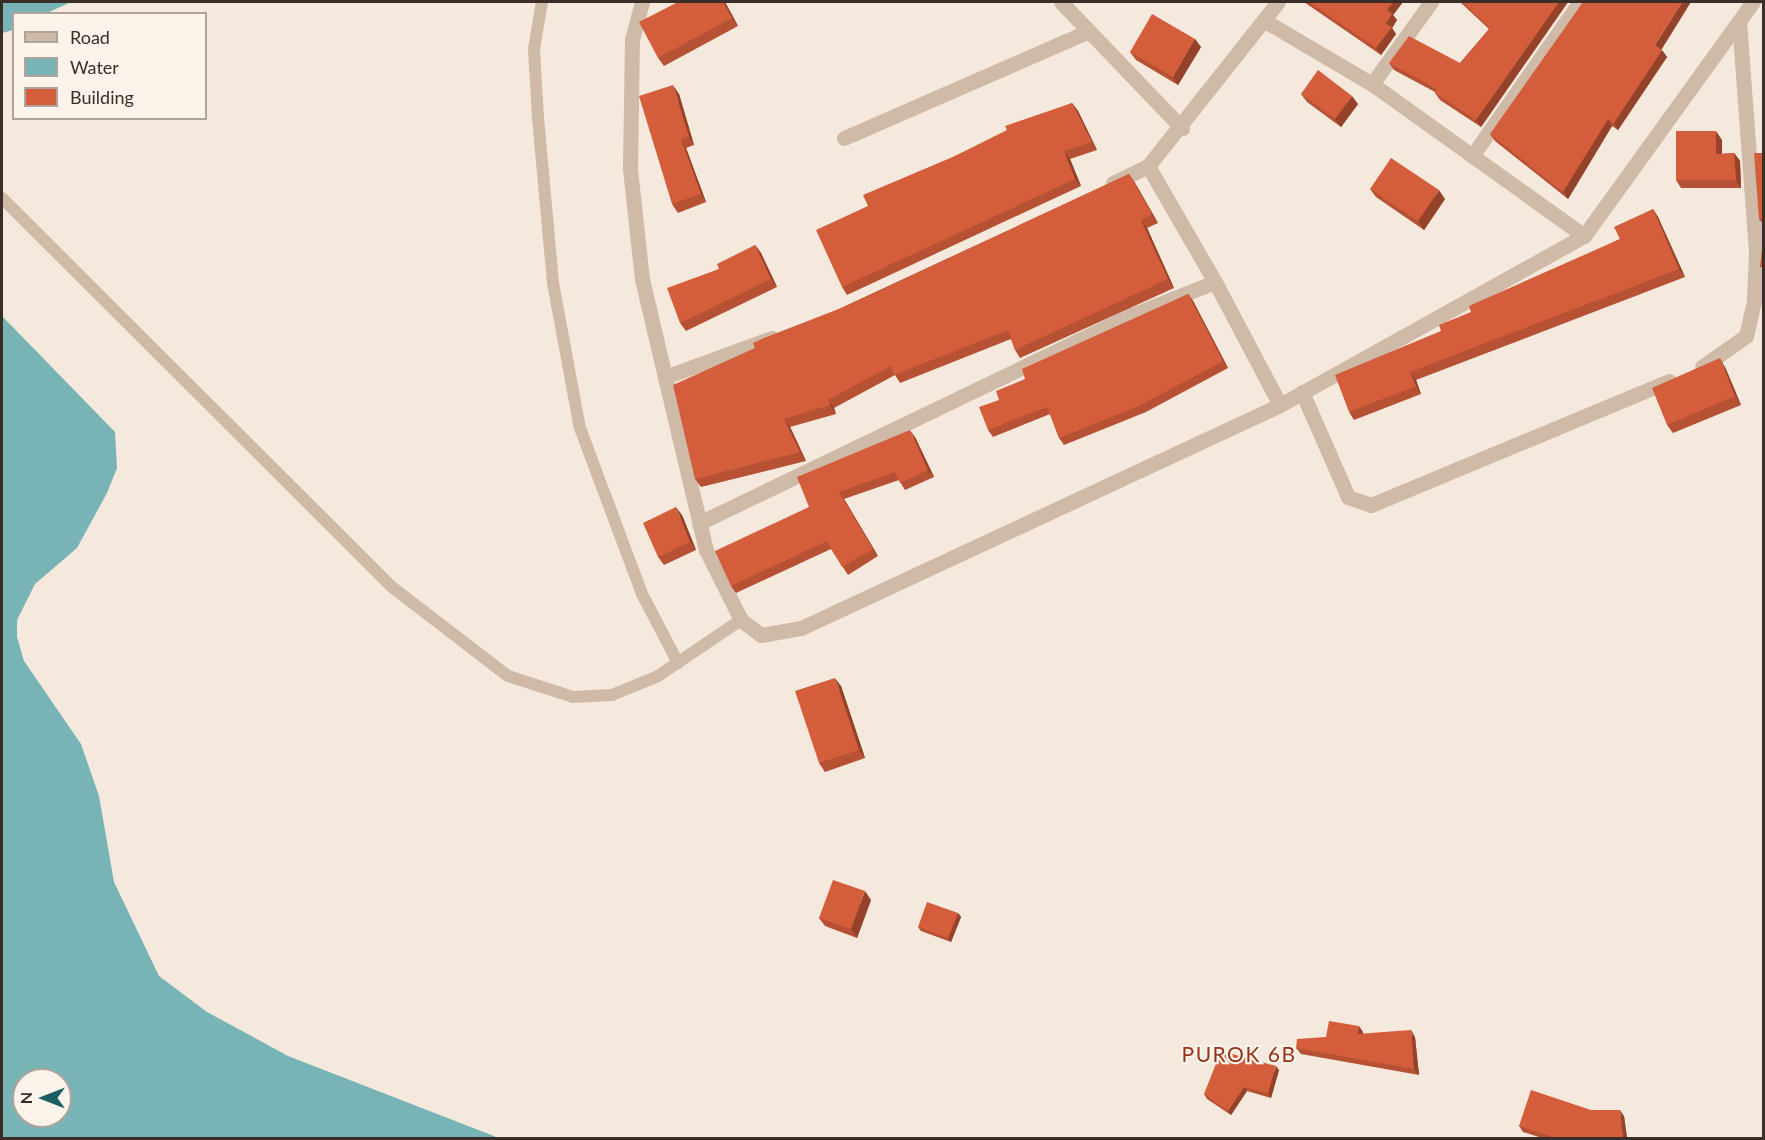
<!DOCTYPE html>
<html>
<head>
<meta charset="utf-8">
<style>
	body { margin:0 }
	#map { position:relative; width:1765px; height:1140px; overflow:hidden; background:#f5e9dd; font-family:Lato,sans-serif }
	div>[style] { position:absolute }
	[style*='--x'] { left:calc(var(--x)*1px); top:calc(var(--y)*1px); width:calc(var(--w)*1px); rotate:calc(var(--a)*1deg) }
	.water>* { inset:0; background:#78b4b6 }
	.lane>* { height:12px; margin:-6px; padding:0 6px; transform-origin:6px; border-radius:6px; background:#cfb9a7 }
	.street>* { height:15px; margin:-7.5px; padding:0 7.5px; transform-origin:7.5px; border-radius:7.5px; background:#cfb9a7 }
	.wall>* { inset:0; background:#b65134 }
	.shaded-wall>* { inset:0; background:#94422a }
	.building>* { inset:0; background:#d45e3c }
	span { translate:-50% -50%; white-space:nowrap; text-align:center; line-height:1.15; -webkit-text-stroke:4.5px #fcf3ea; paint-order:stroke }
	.neighbourhood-label { font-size:21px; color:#943317; letter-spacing:1.5px }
	.frame { position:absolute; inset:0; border:3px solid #3b2e28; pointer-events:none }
	.legend { position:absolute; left:12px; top:12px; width:195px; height:108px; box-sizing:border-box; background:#fcf3ea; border:2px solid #afa49c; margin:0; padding:8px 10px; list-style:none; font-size:18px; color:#3b2e28 }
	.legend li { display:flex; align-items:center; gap:12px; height:30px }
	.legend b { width:30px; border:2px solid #afa49c }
	.north { position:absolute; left:12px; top:1068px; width:60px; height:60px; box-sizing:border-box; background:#fcf3ea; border:2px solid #afa49c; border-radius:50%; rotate:270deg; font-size:16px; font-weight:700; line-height:24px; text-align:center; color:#3b2e28 }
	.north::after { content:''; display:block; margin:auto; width:21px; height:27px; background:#185e62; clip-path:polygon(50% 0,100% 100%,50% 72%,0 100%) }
</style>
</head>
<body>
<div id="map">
	<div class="water">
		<i style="clip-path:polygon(2px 2px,71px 2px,47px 13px,14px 14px,13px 30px,2px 33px)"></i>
		<i style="clip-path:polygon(evenodd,2px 316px,115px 432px,117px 468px,107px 493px,77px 548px,35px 584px,17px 620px,17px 637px,24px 661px,81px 744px,99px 796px,114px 882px,159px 976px,207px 1012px,288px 1056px,499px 1138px,2px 1138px,2px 316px,24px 1080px,60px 1080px,60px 1116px,24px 1116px,24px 1080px)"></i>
	</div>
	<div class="lane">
		<i style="--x:542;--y:2;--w:48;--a:99.7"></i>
		<i style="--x:534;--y:49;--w:69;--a:86.7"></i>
		<i style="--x:538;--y:118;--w:166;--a:84.8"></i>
		<i style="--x:553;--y:283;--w:147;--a:79.5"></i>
		<i style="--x:580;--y:428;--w:177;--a:69.5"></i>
		<i style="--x:642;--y:594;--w:78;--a:62.4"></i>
		<i style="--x:2;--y:198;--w:551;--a:44.93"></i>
		<i style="--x:392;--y:587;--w:146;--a:37.5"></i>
		<i style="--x:508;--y:676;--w:68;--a:17.9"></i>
		<i style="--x:573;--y:697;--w:39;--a:-3"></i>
		<i style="--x:612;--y:695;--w:50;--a:-22.4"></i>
		<i style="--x:658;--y:676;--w:100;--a:-34"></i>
	</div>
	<div class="street">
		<i style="--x:642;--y:2;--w:38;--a:105"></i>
		<i style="--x:632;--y:39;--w:130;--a:90.9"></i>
		<i style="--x:630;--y:169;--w:111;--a:83.8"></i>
		<i style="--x:642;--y:279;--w:101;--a:76.8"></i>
		<i style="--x:1061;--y:2;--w:175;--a:46.2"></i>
		<i style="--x:1265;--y:21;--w:124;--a:30.5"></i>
		<i style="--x:1372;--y:84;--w:261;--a:35.6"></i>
		<i style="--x:1372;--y:84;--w:101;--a:-54.3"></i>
		<i style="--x:844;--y:138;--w:267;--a:-23.6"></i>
		<i style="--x:1472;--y:156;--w:188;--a:-55"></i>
		<i style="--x:1113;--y:183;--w:39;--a:-26"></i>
		<i style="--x:1148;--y:166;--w:209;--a:-51.6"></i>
		<i style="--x:1215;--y:282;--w:139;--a:62.1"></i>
		<i style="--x:772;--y:338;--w:114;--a:160"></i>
		<i style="--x:665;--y:377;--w:178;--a:76.7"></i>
		<i style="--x:706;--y:550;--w:78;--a:63.4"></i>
		<i style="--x:741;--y:620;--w:25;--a:37"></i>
		<i style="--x:761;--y:635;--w:41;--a:-9.9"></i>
		<i style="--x:801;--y:628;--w:528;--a:-24.96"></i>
		<i style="--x:1280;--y:405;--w:348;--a:-29.1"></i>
		<i style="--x:1584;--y:236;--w:289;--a:-54.2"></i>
		<i style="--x:1702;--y:367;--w:54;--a:-35.2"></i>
		<i style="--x:1746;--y:336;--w:37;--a:-77"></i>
		<i style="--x:1754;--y:300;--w:48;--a:-87.6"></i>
		<i style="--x:1756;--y:252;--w:231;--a:-94.2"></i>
		<i style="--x:1302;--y:392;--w:115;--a:66.3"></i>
		<i style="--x:1348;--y:497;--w:24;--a:19"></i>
		<i style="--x:1371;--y:505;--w:323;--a:-22.6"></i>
		<i style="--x:699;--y:523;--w:480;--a:-25.7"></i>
		<i style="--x:1132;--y:315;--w:89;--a:-21.7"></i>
		<i style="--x:1215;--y:282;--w:134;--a:-120"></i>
	</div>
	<div class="wall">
		<i style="clip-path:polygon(725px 2px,738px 26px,664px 66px,658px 58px)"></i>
		<i style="clip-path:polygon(1304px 2px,1403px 2px,1393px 15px,1397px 20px,1392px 28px,1396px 34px,1381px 55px)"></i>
		<i style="clip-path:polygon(1460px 2px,1568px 2px,1481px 127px,1440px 100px,1435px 93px,1435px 92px,1394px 70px,1389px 63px,1460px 63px,1489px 29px)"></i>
		<i style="clip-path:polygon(1195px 39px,1201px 47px,1178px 85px,1136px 60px,1130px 52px)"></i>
		<i style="clip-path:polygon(1661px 50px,1667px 57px,1618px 130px,1612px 126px,1568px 199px,1495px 141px,1490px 134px)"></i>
		<i style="clip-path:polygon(679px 94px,694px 145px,686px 148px,706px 202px,678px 213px,672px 204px)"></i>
		<i style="clip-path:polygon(1301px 94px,1358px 104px,1341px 127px,1307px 102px)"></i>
		<i style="clip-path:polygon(1072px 103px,1078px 111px,1097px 150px,1070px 159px,1081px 186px,847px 295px,842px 287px,868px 206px,955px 156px)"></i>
		<i style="clip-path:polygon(1722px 140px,1722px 154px,1734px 153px,1740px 161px,1741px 188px,1681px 188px,1676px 180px)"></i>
		<i style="clip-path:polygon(1764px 153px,1764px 225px,1759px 219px)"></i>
		<i style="clip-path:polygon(1129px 174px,1135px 183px,1158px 223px,1147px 228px,1174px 288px,1020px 358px,1015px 350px,1011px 339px,900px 383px,895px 375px,834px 408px,836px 414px,790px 427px,806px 461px,701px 487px,695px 479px,755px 348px)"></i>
		<i style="clip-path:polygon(1370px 189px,1445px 199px,1424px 230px,1376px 197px)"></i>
		<i style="clip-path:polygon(1653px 209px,1658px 217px,1685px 277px,1416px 380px,1421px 394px,1354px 420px,1349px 412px,1441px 331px,1471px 312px,1620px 239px)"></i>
		<i style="clip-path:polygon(755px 245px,761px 253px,777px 287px,686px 331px,680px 323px,719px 269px)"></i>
		<i style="clip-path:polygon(1188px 294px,1193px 301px,1228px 368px,1146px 412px,1064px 445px,1059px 438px,1050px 414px,993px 437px,988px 430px,999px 400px,1025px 379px)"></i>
		<i style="clip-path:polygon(1725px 367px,1741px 405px,1673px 433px,1667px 425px)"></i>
		<i style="clip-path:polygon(915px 437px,934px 477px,905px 490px,899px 480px,844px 499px,878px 556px,848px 575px,831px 549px,736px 593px,731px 586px,809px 507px)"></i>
		<i style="clip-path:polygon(682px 515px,696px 550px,664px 565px,658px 557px)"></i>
		<i style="clip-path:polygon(841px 686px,865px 758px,825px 772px,819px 763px)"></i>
		<i style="clip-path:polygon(871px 900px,857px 938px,825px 926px,819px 918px)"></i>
		<i style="clip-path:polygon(958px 913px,961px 917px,951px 942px,921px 931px,918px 927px)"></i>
		<i style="clip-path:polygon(1363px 1032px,1363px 1034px,1415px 1037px,1419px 1075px,1301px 1054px,1296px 1048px,1326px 1037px)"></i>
		<i style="clip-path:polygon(1279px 1070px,1271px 1098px,1247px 1091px,1231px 1115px,1207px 1099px,1204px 1094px)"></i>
		<i style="clip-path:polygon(1591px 1110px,1624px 1116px,1627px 1138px,1542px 1138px,1523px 1132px,1519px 1126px)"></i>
	</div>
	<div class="shaded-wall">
		<i style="clip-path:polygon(723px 2px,725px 2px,738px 26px,732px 18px)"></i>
		<i style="clip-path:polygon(1393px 2px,1403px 2px,1393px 15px,1397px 20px,1392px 28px,1396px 34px,1381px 55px,1376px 48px,1386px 24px,1387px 10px)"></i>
		<i style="clip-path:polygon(1559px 2px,1568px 2px,1481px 127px,1476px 120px)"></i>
		<i style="clip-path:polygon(1682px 2px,1691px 2px,1660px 52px,1655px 45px)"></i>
		<i style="clip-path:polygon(1195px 39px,1201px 47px,1178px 85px,1173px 77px)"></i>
		<i style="clip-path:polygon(1662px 50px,1667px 57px,1618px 130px,1614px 123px)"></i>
		<i style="clip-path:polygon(673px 85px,679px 94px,694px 145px,689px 137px)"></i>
		<i style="clip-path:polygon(1352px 96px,1358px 104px,1341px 127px,1335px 119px)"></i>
		<i style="clip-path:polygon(1072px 103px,1078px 111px,1097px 150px,1092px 142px)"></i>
		<i style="clip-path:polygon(1608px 119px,1612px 126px,1568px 199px,1563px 192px)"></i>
		<i style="clip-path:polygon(1716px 131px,1722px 140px,1722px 162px,1716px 154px)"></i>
		<i style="clip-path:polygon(681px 139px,686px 148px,706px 202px,701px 194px)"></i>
		<i style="clip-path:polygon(1064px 151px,1070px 159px,1081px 186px,1075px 179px)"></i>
		<i style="clip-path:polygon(1734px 153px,1740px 161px,1741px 188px,1736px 180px)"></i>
		<i style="clip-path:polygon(1129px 174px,1135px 183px,1158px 223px,1152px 214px)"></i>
		<i style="clip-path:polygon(1439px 190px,1445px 199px,1424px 230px,1418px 221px)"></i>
		<i style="clip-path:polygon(1653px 209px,1658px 217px,1685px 277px,1679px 269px)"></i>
		<i style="clip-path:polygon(1141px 220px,1147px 228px,1174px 288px,1168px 279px)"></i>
		<i style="clip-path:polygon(755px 245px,761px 253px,777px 287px,771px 279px)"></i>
		<i style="clip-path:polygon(1188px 294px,1193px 301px,1228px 368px,1223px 361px)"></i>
		<i style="clip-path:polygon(1720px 358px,1725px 367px,1741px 405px,1735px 396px)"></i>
		<i style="clip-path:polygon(1410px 372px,1416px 380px,1421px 394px,1416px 386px)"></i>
		<i style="clip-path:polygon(828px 400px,834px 408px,836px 414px,830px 405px)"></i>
		<i style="clip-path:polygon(784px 419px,790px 427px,806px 461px,800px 452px)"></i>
		<i style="clip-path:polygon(910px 430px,915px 437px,934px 477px,928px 470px)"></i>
		<i style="clip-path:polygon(839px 492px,844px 499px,878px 556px,873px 549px)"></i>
		<i style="clip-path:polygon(676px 507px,682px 515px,696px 550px,690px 542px)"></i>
		<i style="clip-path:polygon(835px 678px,841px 686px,865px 758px,859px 750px)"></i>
		<i style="clip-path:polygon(865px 891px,871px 900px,857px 938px,851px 929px)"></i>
		<i style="clip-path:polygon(958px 913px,961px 917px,951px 942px,948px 938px)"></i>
		<i style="clip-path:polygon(1359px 1026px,1363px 1032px,1362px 1041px,1357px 1034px)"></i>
		<i style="clip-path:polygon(1411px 1030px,1415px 1037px,1419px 1075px,1414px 1069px)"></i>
		<i style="clip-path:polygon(1276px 1066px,1279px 1070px,1271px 1098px,1268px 1093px)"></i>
		<i style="clip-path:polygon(1244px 1087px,1247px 1091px,1231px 1115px,1228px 1111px)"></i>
		<i style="clip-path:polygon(1620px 1110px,1624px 1116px,1627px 1138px,1623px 1138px)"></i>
	</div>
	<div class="building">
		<i style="clip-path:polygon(678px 2px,723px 2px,732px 18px,658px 58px,639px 22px)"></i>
		<i style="clip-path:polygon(1309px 2px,1393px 2px,1387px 10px,1392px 14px,1386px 24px,1392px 27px,1376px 48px)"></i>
		<i style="clip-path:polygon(1462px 2px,1559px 2px,1476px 120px,1435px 93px,1437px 89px,1389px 63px,1409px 36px,1460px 63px,1490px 28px)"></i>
		<i style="clip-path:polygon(1583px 2px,1682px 2px,1655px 45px,1662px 50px,1614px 123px,1608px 119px,1563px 192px,1490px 134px)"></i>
		<i style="clip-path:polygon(1152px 14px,1195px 39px,1173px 77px,1130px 52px)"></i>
		<i style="clip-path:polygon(1318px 70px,1352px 96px,1335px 119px,1301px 94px)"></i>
		<i style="clip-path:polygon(673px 85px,689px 137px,681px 139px,701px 194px,672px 204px,639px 96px)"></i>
		<i style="clip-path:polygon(1072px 103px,1092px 142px,1064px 151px,1075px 179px,842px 287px,816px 230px,868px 206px,863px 195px,955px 156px,1007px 130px,1005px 126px)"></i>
		<i style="clip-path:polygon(1676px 131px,1716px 131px,1716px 154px,1734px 153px,1736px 180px,1676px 180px)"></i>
		<i style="clip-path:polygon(1754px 153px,1764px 153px,1764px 219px,1759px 219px)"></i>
		<i style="clip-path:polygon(1391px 158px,1439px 190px,1418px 221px,1370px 189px)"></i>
		<i style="clip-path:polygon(1129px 174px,1152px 214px,1141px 220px,1168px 279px,1015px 350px,1008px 330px,894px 375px,891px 366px,828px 400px,830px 405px,784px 419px,800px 452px,695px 479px,673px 385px,755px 348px,753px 343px,764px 338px,854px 303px)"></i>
		<i style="clip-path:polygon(1653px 209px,1679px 269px,1410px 372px,1416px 386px,1349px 412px,1335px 375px,1441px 331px,1439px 325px,1471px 312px,1469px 306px,1620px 239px,1614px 227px)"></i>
		<i style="clip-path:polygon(1764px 232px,1764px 268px,1760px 267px)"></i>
		<i style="clip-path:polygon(755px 245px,771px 279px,680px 323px,667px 288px,719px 269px,717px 264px)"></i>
		<i style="clip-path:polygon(1188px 294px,1223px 361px,1141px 405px,1059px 438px,1047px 407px,988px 430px,979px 407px,999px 400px,996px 391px,1025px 379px,1022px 369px)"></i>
		<i style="clip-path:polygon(1720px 358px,1735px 396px,1667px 425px,1652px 388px)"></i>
		<i style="clip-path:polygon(910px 430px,928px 470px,900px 483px,895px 472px,839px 492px,873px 549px,842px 567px,827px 541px,731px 586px,715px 551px,809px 507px,797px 477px)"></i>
		<i style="clip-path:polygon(676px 507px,690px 542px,658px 557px,643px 523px)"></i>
		<i style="clip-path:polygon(835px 678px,859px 750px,819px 763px,795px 691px)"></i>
		<i style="clip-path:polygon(833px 880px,865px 891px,851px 929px,819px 918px)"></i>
		<i style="clip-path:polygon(927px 902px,958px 913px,948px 938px,918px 927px)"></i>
		<i style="clip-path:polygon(1329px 1021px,1359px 1026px,1357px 1034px,1411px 1030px,1414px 1069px,1296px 1048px,1297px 1039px,1326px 1037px)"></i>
		<i style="clip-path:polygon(1221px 1051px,1276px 1066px,1268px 1093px,1244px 1087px,1228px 1111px,1204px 1094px)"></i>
		<i style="clip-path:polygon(1531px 1090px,1591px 1110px,1620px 1110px,1623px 1138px,1556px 1138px,1519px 1126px)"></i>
	</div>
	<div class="neighbourhood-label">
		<span style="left:1239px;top:1054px">PUROK 6B</span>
	</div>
	<div class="frame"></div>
	<ul class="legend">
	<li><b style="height:8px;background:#cfb9a7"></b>Road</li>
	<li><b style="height:16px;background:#78b4b6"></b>Water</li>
	<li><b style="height:16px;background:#d45e3c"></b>Building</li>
	</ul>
	<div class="north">N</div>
</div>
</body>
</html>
